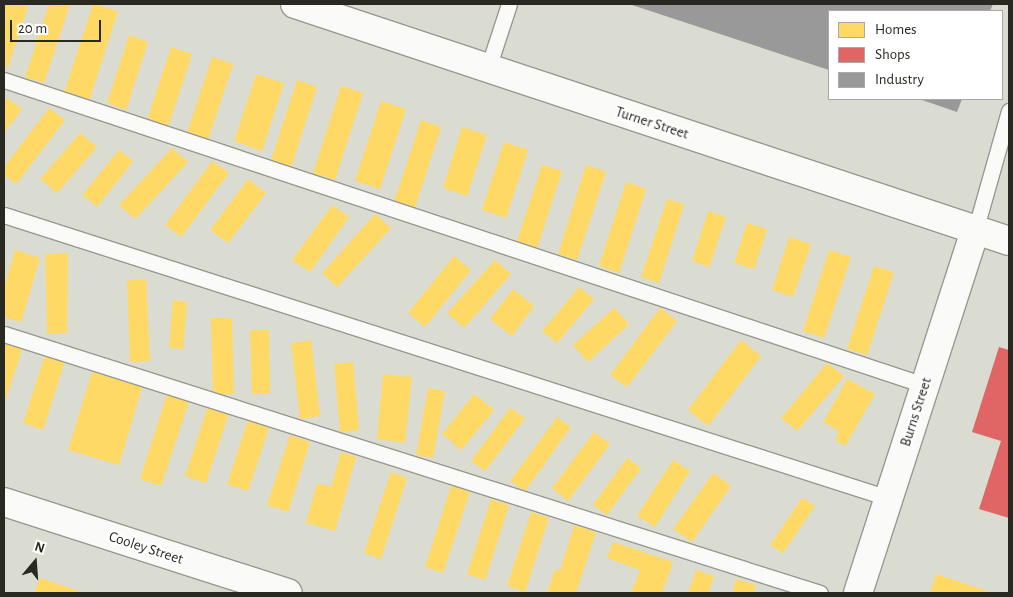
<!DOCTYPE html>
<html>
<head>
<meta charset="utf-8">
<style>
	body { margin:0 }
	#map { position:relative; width:1013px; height:597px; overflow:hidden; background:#dbdcd1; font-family:"Alegreya Sans",sans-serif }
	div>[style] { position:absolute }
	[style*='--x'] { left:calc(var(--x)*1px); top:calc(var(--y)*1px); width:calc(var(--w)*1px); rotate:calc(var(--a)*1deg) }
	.homes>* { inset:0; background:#ffd966 }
	.shops>* { inset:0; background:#e06666 }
	.industry>* { inset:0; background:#999 }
	.roads { filter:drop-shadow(1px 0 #979890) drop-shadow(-1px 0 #979890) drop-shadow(0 1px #979890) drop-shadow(0 -1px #979890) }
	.service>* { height:15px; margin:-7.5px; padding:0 7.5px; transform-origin:7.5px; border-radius:7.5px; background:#fafaf8 }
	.minor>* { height:28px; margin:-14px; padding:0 14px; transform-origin:14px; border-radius:14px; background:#fafaf8 }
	span { translate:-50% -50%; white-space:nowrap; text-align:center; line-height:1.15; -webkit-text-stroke:5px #fff; paint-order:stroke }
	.street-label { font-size:15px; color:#292922 }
	.frame { position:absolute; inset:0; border:5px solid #292922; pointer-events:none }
	.legend { position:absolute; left:828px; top:10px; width:175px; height:90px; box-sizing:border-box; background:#fff; border:1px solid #a9a9a7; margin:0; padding:6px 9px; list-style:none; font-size:15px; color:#292922 }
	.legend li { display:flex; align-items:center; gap:10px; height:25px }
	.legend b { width:25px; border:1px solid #a9a9a7 }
	.north { position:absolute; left:10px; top:537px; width:50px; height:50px; -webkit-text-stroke:4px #fff; paint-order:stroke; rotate:18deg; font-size:14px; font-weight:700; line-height:20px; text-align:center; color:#292922 }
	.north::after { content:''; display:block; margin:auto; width:18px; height:22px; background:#292922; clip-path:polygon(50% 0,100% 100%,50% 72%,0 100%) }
	.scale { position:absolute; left:10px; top:20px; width:91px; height:22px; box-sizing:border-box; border:2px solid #292922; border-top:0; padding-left:6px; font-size:15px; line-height:18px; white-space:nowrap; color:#292922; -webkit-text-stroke:4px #fff; paint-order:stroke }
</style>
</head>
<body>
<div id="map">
	<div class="homes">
		<i style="clip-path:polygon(5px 4px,29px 4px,8px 67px,4px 65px)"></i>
		<i style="clip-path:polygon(49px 4px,70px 4px,44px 83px,25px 77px)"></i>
		<i style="clip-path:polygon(93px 4px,118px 11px,89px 101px,64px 93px)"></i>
		<i style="clip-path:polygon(129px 35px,148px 42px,126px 110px,107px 103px)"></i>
		<i style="clip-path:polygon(171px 47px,192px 54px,168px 127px,147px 120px)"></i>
		<i style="clip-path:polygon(212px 57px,233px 64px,208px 140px,187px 133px)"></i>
		<i style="clip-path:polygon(256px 74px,284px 83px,262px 151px,234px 141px)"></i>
		<i style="clip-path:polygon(297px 80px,317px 87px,291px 167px,271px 160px)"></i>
		<i style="clip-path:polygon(341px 86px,363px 93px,335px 180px,313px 173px)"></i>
		<i style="clip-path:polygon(7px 98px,22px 109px,4px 133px,4px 102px)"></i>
		<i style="clip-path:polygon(381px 101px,406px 109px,380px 189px,355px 181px)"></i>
		<i style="clip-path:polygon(49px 108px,65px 120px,16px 184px,4px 175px,4px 167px)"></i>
		<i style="clip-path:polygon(421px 120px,441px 127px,415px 208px,394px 202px)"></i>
		<i style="clip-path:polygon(462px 127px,487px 135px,467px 196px,443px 188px)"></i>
		<i style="clip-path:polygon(80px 133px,97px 147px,57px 193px,40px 179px)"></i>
		<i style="clip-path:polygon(504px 142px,528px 150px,506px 218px,482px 210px)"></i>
		<i style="clip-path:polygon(172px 148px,188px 162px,135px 219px,119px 205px)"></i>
		<i style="clip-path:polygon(119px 150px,133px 161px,97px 207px,82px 195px)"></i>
		<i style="clip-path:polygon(212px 161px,229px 173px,181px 237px,165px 225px)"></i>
		<i style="clip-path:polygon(542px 165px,562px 171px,537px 248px,517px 241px)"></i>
		<i style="clip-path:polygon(586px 165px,606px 172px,577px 260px,558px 254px)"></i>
		<i style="clip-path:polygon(248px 179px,266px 193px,228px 243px,210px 230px)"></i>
		<i style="clip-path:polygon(626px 182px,646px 189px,619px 273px,599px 266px)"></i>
		<i style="clip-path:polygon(667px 199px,684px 204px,659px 283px,641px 277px)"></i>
		<i style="clip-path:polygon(332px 205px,349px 217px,310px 272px,292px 260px)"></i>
		<i style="clip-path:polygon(708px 211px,726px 217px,709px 267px,692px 261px)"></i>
		<i style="clip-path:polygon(375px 214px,391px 228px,337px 287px,322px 273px)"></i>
		<i style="clip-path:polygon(747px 223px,767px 229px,754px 269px,734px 263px)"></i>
		<i style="clip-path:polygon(789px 237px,811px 244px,793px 297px,772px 290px)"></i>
		<i style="clip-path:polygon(15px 250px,40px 258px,21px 322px,4px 317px,4px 288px)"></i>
		<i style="clip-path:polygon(829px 250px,851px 257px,824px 338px,803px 331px)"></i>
		<i style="clip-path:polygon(68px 253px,67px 333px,47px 334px,45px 254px)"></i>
		<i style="clip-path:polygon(454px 256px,471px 270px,425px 327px,408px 313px)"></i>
		<i style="clip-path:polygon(495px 260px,511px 274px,464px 328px,447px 313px)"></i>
		<i style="clip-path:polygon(874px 266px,894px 272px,867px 355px,847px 349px)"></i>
		<i style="clip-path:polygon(146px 279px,150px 361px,130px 362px,127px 280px)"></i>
		<i style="clip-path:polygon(579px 287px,594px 299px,557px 343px,542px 331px)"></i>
		<i style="clip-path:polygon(513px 289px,534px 306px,512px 336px,490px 319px)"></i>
		<i style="clip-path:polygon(173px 300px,187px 302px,183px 349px,169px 348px)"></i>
		<i style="clip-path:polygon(614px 308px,629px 324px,588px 362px,573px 345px)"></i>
		<i style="clip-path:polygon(660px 308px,677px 321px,627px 387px,610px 375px)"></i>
		<i style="clip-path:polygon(211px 318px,232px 318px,234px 394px,213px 395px)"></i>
		<i style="clip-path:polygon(250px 330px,269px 330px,270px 394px,252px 394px)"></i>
		<i style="clip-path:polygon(4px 337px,24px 343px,4px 405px)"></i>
		<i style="clip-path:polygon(311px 340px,320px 416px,300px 419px,291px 343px)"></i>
		<i style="clip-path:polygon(741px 340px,761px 356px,708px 426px,688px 410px)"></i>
		<i style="clip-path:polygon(45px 355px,65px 361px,43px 430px,23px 423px)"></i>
		<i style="clip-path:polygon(353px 362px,359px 430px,340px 432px,334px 364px)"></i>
		<i style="clip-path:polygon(827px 363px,844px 376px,797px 431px,781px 418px)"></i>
		<i style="clip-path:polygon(92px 372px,142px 387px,119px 465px,68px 450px)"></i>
		<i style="clip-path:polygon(383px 374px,412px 377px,405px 443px,377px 439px)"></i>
		<i style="clip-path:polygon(847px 379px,875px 394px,845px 446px,835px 440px,839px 431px,823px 422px)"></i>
		<i style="clip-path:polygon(428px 388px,445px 391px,433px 458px,416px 455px)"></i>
		<i style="clip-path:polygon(167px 394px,189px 401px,161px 486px,140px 479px)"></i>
		<i style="clip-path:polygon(474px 394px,494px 410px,461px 450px,442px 434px)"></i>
		<i style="clip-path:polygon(208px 406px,229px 413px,206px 483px,185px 476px)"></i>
		<i style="clip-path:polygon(510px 408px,525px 418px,485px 471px,471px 461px)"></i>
		<i style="clip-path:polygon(557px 417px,571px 427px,525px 491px,510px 481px)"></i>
		<i style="clip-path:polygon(248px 420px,269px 427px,248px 491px,227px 484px)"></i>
		<i style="clip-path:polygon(594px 432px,610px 444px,568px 501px,552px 488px)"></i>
		<i style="clip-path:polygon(290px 435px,310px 442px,288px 512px,267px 505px)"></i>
		<i style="clip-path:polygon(341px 452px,356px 457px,335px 531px,306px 523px,317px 483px,331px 487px)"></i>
		<i style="clip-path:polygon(627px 458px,641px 468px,607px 515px,593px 505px)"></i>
		<i style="clip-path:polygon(673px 460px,690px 471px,655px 527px,637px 516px)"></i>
		<i style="clip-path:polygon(391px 472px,407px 478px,381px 559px,364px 553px)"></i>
		<i style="clip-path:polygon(713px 473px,731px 486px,692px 542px,673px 529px)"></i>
		<i style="clip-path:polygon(451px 486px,470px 492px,443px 573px,425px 567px)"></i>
		<i style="clip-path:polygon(802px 498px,815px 506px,783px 553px,770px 545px)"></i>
		<i style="clip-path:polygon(491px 499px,509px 505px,485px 580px,467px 574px)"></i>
		<i style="clip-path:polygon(531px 512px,549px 518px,525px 592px,507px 586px)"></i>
		<i style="clip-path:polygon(574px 525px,596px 532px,576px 593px,547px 593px,555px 569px,560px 571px)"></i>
		<i style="clip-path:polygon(613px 542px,673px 562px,662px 593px,631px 593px,640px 570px,607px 558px)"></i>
		<i style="clip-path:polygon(696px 570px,714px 576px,708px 593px,688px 593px)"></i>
		<i style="clip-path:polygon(936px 574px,993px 593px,930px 593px)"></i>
		<i style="clip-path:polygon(40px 578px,85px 593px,34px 593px)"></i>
		<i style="clip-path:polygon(736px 579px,756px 585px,753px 593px,732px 593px)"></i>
	</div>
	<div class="shops">
		<i style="clip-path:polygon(999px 347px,1009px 350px,1009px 518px,979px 509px,1001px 441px,972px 432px)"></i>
	</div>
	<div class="industry">
		<i style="clip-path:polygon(629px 4px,993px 4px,990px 11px,829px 11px,829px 70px)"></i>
		<i style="clip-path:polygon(919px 99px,962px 99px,957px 112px)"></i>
	</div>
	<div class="roads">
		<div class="service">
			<i style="--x:488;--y:68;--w:67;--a:-71.8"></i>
			<i style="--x:4;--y:80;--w:969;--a:18.34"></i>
			<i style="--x:4;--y:215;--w:928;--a:17.75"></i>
			<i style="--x:975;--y:231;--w:125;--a:-74.2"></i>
			<i style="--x:4;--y:334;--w:856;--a:17.61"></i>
		</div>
		<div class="minor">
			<i style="--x:295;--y:4;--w:752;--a:18.36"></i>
			<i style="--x:4;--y:502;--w:298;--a:17.8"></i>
			<i style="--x:858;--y:593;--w:380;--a:-72.1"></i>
		</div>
	</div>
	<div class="street-label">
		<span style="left:652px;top:123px;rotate:18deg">Turner Street</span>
		<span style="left:916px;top:412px;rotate:-72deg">Burns Street</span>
		<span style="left:146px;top:548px;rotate:18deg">Cooley Street</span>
	</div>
	<div class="frame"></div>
	<ul class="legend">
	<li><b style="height:14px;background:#ffd966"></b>Homes</li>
	<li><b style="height:14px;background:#e06666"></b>Shops</li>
	<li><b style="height:14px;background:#999"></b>Industry</li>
	</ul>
	<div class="north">N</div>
	<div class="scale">20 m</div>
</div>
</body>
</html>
